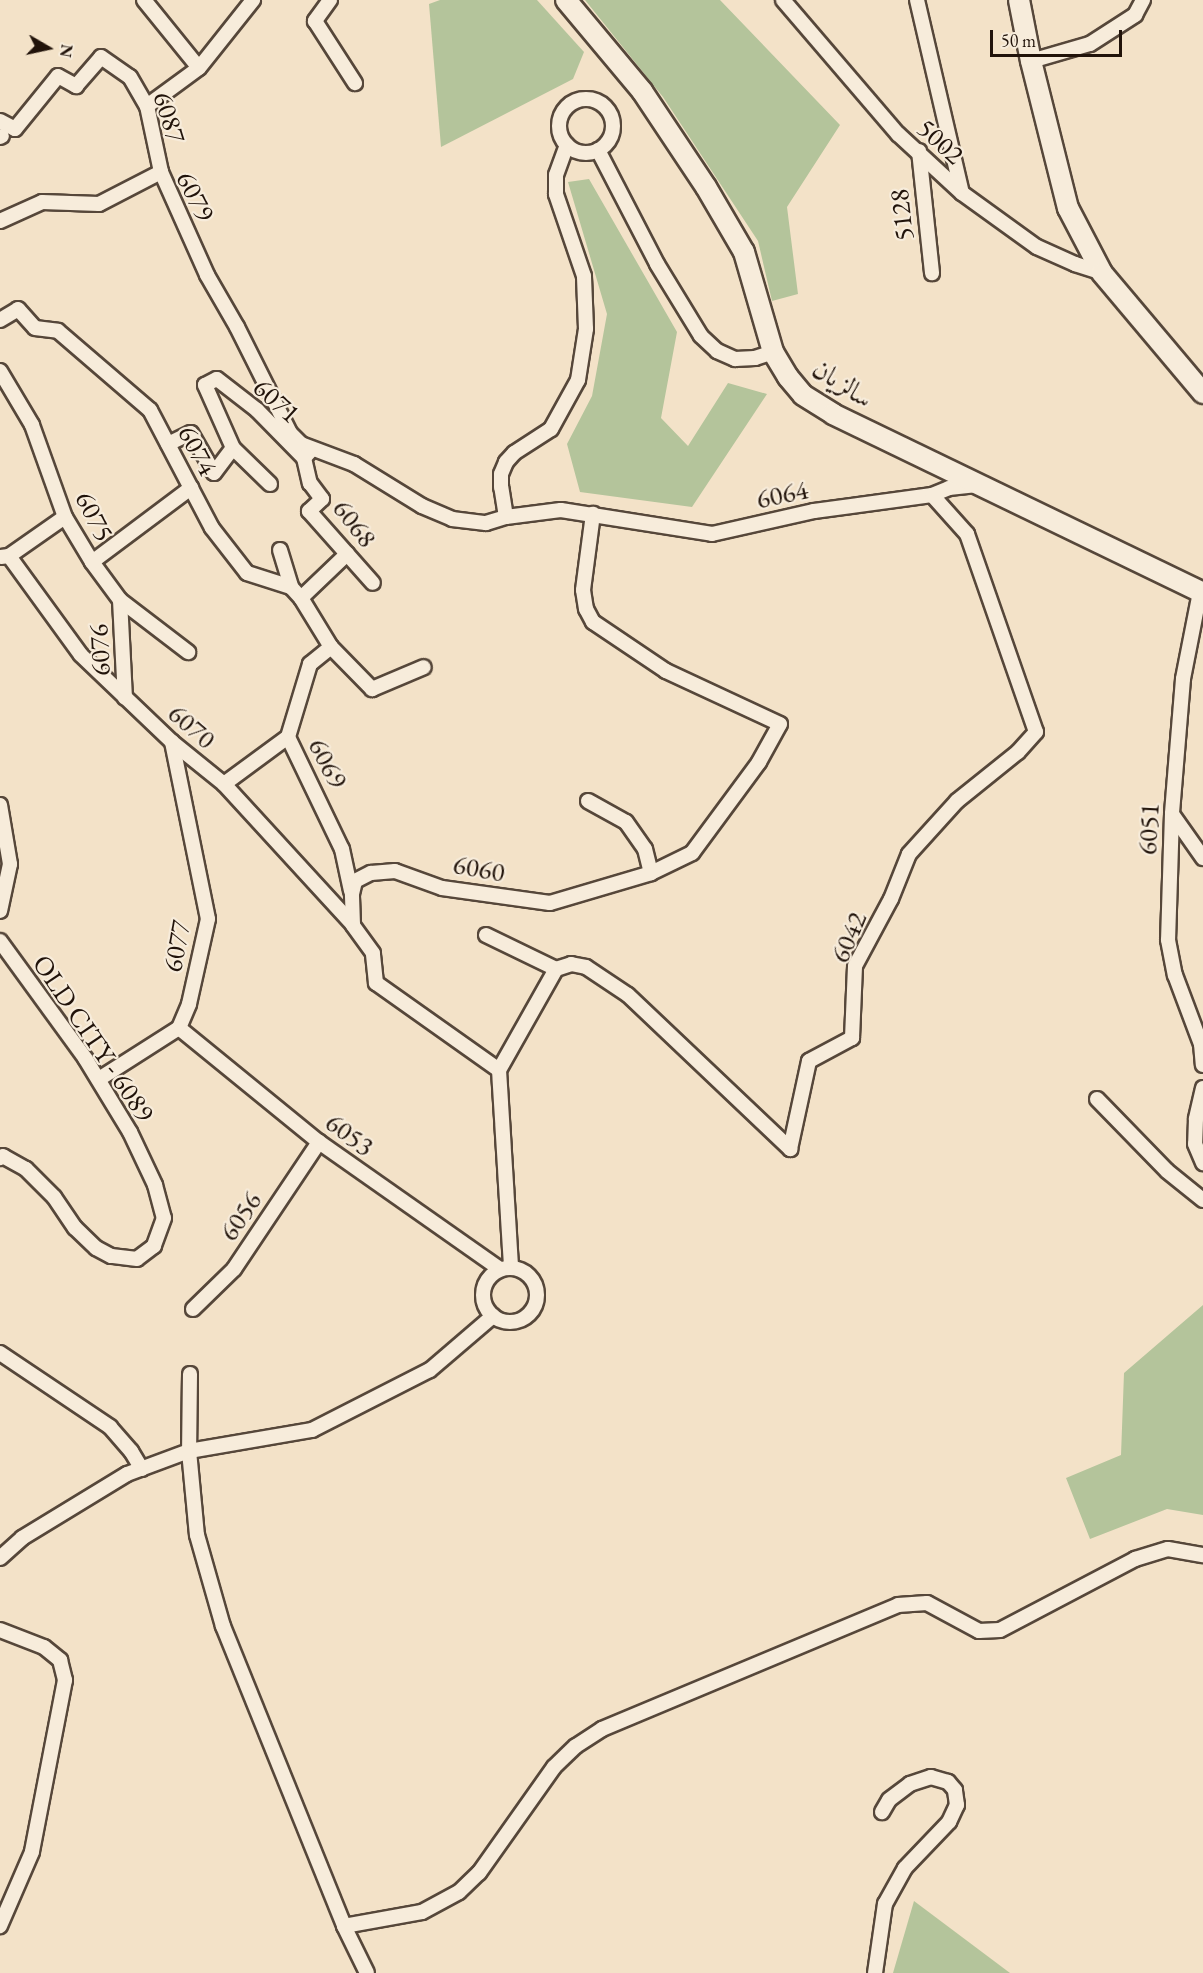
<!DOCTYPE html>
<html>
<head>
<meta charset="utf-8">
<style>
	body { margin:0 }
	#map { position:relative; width:1203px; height:1973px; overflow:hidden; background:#f3e2c8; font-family:"EB Garamond",Amiri,serif }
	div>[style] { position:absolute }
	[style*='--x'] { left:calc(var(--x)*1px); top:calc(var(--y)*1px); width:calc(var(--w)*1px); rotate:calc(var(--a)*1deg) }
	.green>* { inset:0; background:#b4c49b }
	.roads { filter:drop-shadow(2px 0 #56473a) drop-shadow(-2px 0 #56473a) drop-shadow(0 2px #56473a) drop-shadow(0 -2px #56473a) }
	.street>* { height:14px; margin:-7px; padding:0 7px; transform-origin:7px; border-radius:7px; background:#f7ecdb }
	.street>.ring { margin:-7px; padding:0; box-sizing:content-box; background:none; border:14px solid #f7ecdb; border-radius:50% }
	.secondary>* { height:20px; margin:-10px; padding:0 10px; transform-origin:10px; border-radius:10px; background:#f7ecdb }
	span { translate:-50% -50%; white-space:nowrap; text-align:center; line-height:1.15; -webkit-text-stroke:4.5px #f7ecdb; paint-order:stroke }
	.street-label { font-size:27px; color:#21130a }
	.north { position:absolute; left:18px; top:18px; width:60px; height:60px; -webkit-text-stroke:4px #f7ecdb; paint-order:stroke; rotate:99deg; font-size:16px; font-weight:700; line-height:24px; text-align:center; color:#21130a }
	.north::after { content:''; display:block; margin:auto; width:21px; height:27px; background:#21130a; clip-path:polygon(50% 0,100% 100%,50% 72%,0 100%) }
	.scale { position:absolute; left:990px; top:30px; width:132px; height:27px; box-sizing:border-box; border:3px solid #21130a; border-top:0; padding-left:8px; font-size:18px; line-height:21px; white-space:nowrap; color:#21130a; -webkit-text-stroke:4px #f7ecdb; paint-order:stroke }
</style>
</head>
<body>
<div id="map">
	<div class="green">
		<i style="clip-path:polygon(440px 0,537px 0,584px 52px,573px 79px,441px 147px,429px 4px)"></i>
		<i style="clip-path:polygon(585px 0,720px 0,840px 125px,787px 207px,798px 294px,772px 301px,758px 241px,663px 97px)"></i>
		<i style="clip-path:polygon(589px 179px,677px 332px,661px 418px,688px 446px,728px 383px,767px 394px,692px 507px,580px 492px,567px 444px,592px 396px,607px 314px,568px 182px)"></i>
		<i style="clip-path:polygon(1203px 1305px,1203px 1515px,1167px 1509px,1090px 1539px,1066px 1478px,1121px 1455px,1124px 1373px)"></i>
		<i style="clip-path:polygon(914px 1901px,1010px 1973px,893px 1973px)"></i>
	</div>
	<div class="roads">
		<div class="street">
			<i style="--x:144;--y:0;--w:87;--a:51"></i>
			<i style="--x:330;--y:0;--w:26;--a:126"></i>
			<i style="--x:315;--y:21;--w:74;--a:57.2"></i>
			<i style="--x:783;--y:0;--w:177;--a:49.4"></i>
			<i style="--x:898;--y:134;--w:87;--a:42.7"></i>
			<i style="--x:962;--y:193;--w:92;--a:35.8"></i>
			<i style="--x:1037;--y:247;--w:42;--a:24.1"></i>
			<i style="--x:1075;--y:264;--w:28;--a:18"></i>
			<i style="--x:917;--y:0;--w:198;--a:76.9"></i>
			<i style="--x:1031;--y:61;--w:61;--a:-16.1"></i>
			<i style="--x:1090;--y:44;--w:54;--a:-32.8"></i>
			<i style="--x:1135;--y:15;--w:17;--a:-62"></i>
			<i class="ring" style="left:559px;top:99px;width:40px;height:40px"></i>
			<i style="--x:147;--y:106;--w:64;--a:-36.2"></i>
			<i style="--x:199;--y:68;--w:87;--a:-51.5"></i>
			<i style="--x:0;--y:121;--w:17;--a:28"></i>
			<i style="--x:15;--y:129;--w:68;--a:-50.9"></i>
			<i style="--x:58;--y:76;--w:21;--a:29"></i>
			<i style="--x:76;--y:86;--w:38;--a:-49"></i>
			<i style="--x:101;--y:57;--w:35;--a:35"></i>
			<i style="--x:130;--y:77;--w:34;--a:60"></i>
			<i style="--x:147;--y:106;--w:67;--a:78"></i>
			<i style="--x:0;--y:137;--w:2;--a:-27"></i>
			<i style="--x:598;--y:150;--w:128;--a:62.6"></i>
			<i style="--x:657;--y:264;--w:84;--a:58.6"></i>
			<i style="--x:701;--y:336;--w:22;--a:43"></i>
			<i style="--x:717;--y:351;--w:20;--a:24"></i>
			<i style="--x:735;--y:359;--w:20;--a:-3"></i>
			<i style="--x:755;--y:358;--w:19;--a:-18"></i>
			<i style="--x:919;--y:151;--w:123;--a:83.9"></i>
			<i style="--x:0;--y:221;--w:46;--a:-24.3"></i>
			<i style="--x:42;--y:202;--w:57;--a:2"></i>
			<i style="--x:99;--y:204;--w:70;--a:-27.3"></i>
			<i style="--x:161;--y:172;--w:113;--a:65.9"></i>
			<i style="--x:207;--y:275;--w:60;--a:60"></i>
			<i style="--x:237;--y:327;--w:119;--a:63.4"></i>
			<i style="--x:290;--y:433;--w:16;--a:45"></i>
			<i style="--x:301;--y:444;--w:57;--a:20.7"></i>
			<i style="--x:354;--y:464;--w:80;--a:31.7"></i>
			<i style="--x:422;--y:506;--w:33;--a:23"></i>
			<i style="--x:452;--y:519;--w:34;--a:7"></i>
			<i style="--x:486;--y:523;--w:21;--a:-17"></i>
			<i style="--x:506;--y:517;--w:55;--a:-7.3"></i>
			<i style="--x:561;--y:510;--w:153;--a:9"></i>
			<i style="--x:712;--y:534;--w:105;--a:-12.7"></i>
			<i style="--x:814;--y:511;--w:119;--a:-7.7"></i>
			<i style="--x:932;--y:495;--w:18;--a:-22"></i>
			<i style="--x:949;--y:488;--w:28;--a:-6"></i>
			<i style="--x:0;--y:320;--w:21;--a:-31"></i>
			<i style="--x:18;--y:309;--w:25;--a:48"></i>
			<i style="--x:35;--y:328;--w:23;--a:7"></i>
			<i style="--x:58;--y:331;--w:121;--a:40.7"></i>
			<i style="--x:150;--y:410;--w:133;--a:62.3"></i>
			<i style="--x:212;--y:528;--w:57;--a:52.1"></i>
			<i style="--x:247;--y:573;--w:46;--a:17.7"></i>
			<i style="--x:0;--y:371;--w:63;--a:59.3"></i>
			<i style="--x:32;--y:425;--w:98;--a:70.3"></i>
			<i style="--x:65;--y:517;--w:52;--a:59"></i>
			<i style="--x:92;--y:562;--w:47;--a:53.6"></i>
			<i style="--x:120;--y:600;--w:86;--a:37.4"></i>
			<i style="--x:168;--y:444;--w:25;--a:-26"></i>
			<i style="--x:191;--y:433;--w:46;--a:60.1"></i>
			<i style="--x:214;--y:473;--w:31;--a:-53"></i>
			<i style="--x:304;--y:458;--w:26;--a:77"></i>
			<i style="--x:310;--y:483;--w:20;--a:53"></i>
			<i style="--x:322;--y:499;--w:18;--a:137"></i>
			<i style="--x:309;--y:511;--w:96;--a:48.4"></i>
			<i style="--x:270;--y:484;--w:52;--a:-135.8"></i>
			<i style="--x:233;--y:448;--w:69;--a:-114"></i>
			<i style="--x:205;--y:385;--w:13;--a:-27"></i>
			<i style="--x:217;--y:379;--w:51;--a:37.8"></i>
			<i style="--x:257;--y:410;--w:67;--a:45.6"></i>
			<i style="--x:304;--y:458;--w:12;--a:-48"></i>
			<i style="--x:506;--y:517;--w:30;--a:-99"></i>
			<i style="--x:501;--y:487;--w:13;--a:-90"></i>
			<i style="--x:501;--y:474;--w:13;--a:-67"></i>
			<i style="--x:506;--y:462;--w:12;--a:-48"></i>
			<i style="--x:514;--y:453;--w:44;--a:-33"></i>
			<i style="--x:551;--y:429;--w:56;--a:-61.1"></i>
			<i style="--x:578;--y:380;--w:52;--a:-81.1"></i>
			<i style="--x:586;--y:329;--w:53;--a:-92.2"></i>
			<i style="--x:584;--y:276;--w:87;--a:-108.9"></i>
			<i style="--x:556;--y:194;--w:19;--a:-90"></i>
			<i style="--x:556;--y:175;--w:32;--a:-70"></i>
			<i style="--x:280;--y:550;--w:39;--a:73"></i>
			<i style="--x:291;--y:587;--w:15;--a:48"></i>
			<i style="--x:301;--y:598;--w:57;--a:58.5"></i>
			<i style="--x:331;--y:647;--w:27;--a:141"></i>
			<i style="--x:310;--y:664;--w:76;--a:106.8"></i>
			<i style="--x:288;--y:737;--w:124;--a:64.3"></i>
			<i style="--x:342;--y:849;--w:43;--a:77.9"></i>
			<i style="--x:9;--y:556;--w:122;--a:54"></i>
			<i style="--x:81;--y:655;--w:126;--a:43.7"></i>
			<i style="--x:172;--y:742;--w:67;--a:38.9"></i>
			<i style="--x:224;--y:784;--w:191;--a:47.5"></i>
			<i style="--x:1;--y:557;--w:8;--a:-7"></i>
			<i style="--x:9;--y:556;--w:68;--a:-34.9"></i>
			<i style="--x:92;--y:562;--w:124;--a:-36.8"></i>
			<i style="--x:1200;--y:592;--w:89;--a:101.1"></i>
			<i style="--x:1183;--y:679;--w:135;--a:94.7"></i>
			<i style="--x:1172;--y:814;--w:126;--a:91.8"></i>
			<i style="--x:1168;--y:940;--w:36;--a:79"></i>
			<i style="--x:1175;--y:975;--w:74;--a:69.4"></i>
			<i style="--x:1201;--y:1044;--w:21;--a:85"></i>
			<i style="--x:301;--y:598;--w:64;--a:-43.7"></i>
			<i style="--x:120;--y:600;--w:98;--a:87.1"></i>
			<i style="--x:331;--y:647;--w:59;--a:45.7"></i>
			<i style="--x:372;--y:689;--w:56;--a:-22.9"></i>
			<i style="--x:224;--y:784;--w:79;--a:-36.3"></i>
			<i style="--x:588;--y:801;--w:43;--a:28.9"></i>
			<i style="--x:626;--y:822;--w:33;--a:55"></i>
			<i style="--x:645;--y:849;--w:25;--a:76"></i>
			<i style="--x:0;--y:805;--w:60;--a:80.4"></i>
			<i style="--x:10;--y:864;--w:48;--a:102"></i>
			<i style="--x:1172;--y:814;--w:54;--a:54.8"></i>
			<i style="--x:486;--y:935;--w:78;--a:25.9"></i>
			<i style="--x:556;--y:969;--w:116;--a:119.4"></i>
			<i style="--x:499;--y:1070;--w:197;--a:86.5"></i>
			<i style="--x:0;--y:941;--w:145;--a:54"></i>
			<i style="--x:85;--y:1058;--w:87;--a:58.7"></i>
			<i style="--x:130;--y:1132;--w:59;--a:64.7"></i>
			<i style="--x:155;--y:1185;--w:34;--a:75"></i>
			<i style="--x:164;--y:1218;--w:30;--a:110"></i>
			<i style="--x:154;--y:1246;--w:21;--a:143"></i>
			<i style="--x:137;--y:1259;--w:26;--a:-173"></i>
			<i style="--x:111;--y:1256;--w:17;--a:-152"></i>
			<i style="--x:96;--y:1248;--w:29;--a:-136"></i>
			<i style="--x:75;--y:1228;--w:37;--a:-124"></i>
			<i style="--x:54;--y:1197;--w:40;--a:-135"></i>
			<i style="--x:26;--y:1169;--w:26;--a:-151"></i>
			<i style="--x:3;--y:1156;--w:4;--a:146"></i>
			<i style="--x:556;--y:969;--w:16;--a:-18"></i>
			<i style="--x:571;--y:964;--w:15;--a:11"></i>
			<i style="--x:586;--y:967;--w:50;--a:33.7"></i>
			<i style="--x:628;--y:995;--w:224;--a:43.5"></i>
			<i style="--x:790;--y:1149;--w:90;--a:-77.8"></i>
			<i style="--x:809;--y:1061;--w:49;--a:-28.1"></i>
			<i style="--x:852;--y:1038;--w:72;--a:-87.6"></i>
			<i style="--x:855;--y:966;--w:76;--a:-61.8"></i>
			<i style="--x:891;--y:899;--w:48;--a:-68.2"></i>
			<i style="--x:909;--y:854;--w:72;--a:-47.8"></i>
			<i style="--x:957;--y:801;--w:78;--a:-38.8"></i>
			<i style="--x:1018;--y:752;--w:27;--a:-48"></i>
			<i style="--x:1036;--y:732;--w:210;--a:-109.2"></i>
			<i style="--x:967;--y:534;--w:52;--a:-131.9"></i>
			<i style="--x:179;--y:1028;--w:181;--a:39.2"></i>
			<i style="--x:319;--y:1142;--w:221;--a:35.1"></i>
			<i style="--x:499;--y:1070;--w:151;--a:-144.7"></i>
			<i style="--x:376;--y:983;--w:30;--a:-96"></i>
			<i style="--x:373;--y:953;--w:34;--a:-126"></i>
			<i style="--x:353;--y:925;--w:31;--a:-92"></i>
			<i style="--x:352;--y:894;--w:13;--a:-77"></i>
			<i style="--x:355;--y:881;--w:18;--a:-27"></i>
			<i style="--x:371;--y:873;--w:24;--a:-5"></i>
			<i style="--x:395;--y:871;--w:50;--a:19.9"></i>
			<i style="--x:442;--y:888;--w:109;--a:7.9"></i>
			<i style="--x:550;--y:903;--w:105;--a:-16.5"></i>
			<i style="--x:651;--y:873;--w:46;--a:-26"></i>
			<i style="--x:692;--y:853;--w:113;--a:-53.6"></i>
			<i style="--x:759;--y:762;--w:43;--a:-61.1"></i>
			<i style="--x:780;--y:724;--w:126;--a:-155.1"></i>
			<i style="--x:666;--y:671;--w:88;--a:-146.1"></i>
			<i style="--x:593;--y:622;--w:15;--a:-118"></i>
			<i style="--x:586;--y:609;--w:19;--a:-99"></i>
			<i style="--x:583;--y:590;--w:77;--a:-82.5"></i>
			<i style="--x:99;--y:1079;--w:95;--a:-32.5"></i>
			<i style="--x:179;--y:1028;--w:26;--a:-67"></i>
			<i style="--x:189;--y:1004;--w:87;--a:-77.4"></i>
			<i style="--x:208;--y:919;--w:181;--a:-101.5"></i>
			<i style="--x:1203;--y:1088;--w:32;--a:103"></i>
			<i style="--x:1196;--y:1119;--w:25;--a:92"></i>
			<i style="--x:1195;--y:1144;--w:21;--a:67"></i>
			<i style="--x:1097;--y:1099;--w:100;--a:45.8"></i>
			<i style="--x:1167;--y:1171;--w:46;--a:38.9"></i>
			<i class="ring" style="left:483px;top:1268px;width:40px;height:40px"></i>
			<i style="--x:193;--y:1309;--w:57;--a:-44.3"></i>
			<i style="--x:234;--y:1269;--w:153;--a:-56.2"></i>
			<i style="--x:0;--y:1353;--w:133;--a:33.9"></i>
			<i style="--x:110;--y:1427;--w:32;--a:49"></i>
			<i style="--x:131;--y:1451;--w:21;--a:59"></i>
			<i style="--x:190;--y:1374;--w:77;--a:90.7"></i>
			<i style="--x:189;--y:1451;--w:84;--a:84.6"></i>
			<i style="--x:197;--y:1535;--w:95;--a:74.1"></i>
			<i style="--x:223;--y:1626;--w:323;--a:68"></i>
			<i style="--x:344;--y:1926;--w:52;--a:63.9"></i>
			<i style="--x:0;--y:1558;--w:30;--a:-42"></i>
			<i style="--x:22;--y:1538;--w:123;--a:-31.4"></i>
			<i style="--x:127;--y:1474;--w:66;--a:-20.4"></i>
			<i style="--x:189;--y:1451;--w:125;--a:-9.7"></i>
			<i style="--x:312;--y:1430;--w:132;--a:-27"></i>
			<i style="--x:430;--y:1370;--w:83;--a:-40.6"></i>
			<i style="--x:0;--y:1630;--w:47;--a:21.1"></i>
			<i style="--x:44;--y:1647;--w:21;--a:39"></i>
			<i style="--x:60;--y:1660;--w:21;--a:76"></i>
			<i style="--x:65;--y:1680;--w:175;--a:100.9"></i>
			<i style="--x:32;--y:1852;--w:81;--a:113.4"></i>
			<i style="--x:344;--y:1926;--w:79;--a:-10.2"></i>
			<i style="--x:422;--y:1912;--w:42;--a:-28.4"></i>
			<i style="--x:459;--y:1892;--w:28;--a:-44"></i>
			<i style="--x:479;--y:1873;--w:130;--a:-54.7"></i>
			<i style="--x:554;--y:1767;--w:30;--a:-44"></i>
			<i style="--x:576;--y:1746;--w:31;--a:-33"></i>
			<i style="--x:602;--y:1729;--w:321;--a:-22.7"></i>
			<i style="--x:898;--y:1605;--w:29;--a:-4"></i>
			<i style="--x:927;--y:1603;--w:59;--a:28.3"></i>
			<i style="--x:979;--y:1631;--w:21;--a:-3"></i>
			<i style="--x:1000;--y:1630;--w:153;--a:-27.7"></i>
			<i style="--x:1135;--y:1559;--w:34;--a:-17"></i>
			<i style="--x:1168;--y:1549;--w:36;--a:10"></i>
			<i style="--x:875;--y:1973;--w:70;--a:-81.8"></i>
			<i style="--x:885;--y:1904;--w:41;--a:-60.9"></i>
			<i style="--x:905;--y:1868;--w:64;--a:-46.3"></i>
			<i style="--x:949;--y:1822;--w:19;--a:-65"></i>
			<i style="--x:957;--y:1805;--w:15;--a:-98"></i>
			<i style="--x:955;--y:1790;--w:11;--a:-131"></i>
			<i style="--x:948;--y:1782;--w:18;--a:-164"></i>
			<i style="--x:931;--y:1777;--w:22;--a:162"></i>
			<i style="--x:910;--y:1784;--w:26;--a:143"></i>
			<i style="--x:889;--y:1800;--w:14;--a:120"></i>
		</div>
		<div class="secondary">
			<i style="--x:566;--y:0;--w:119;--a:50.1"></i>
			<i style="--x:642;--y:91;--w:115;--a:56.3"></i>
			<i style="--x:706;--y:187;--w:75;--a:59.7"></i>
			<i style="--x:744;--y:252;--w:104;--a:73.8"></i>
			<i style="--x:773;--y:352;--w:29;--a:59"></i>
			<i style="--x:788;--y:377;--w:23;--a:50"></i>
			<i style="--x:803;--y:395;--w:36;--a:32"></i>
			<i style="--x:833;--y:414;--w:411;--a:25.8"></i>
			<i style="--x:1019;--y:0;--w:62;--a:78.9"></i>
			<i style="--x:1031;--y:61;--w:152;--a:75.9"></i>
			<i style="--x:1068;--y:208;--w:73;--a:62.4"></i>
			<i style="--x:1102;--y:273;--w:157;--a:49.9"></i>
		</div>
	</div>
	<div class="street-label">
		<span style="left:170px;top:117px;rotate:73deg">6087</span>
		<span style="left:941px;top:141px;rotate:43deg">5002</span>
		<span style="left:196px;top:196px;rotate:63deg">6079</span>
		<span style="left:901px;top:215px;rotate:-96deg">5128</span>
		<span style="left:843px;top:383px;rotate:33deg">سالزيان</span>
		<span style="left:277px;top:400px;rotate:42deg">6071</span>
		<span style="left:198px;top:450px;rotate:62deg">6074</span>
		<span style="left:782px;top:494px;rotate:-12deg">6064</span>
		<span style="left:95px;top:516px;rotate:63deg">6075</span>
		<span style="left:355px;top:523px;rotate:52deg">6068</span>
		<span style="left:99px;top:650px;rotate:-93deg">6076</span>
		<span style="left:192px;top:726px;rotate:41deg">6070</span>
		<span style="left:328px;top:763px;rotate:63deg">6069</span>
		<span style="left:1148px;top:829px;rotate:-87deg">6051</span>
		<span style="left:479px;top:868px;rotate:10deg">6060</span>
		<span style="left:848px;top:937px;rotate:-67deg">6042</span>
		<span style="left:176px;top:946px;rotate:-80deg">6077</span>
		<span style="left:94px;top:1038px;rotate:56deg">OLD CITY - 6089</span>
		<span style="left:350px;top:1134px;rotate:36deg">6053</span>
		<span style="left:240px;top:1216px;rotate:-56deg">6056</span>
	</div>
	<div class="north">N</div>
	<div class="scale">50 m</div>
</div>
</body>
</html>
